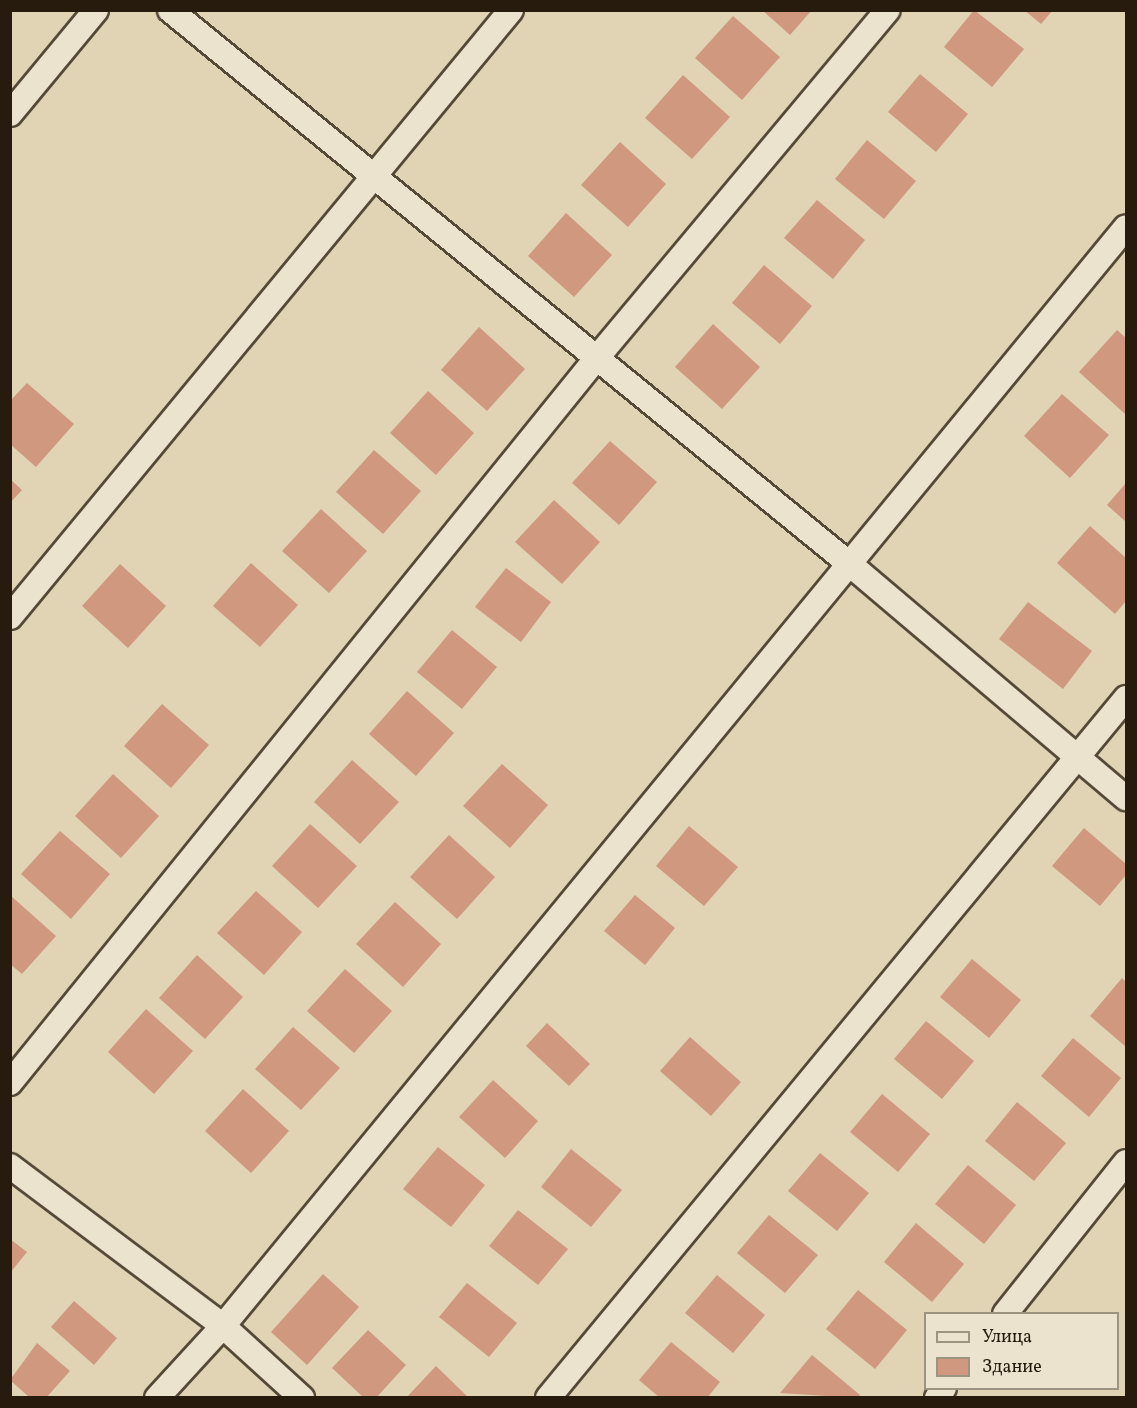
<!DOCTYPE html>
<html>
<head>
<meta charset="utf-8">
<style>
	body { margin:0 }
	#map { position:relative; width:1137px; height:1408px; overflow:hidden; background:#e0d4b4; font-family:Vollkorn,serif }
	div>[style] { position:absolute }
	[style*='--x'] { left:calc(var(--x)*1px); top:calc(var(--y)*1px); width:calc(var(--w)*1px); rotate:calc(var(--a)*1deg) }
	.building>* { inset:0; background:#d0987f }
	.roads { filter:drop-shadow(2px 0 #554938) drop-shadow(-2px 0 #554938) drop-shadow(0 2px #554938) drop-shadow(0 -2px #554938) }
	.street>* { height:24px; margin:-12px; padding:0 12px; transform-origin:12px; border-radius:12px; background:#ebe3ce }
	span { translate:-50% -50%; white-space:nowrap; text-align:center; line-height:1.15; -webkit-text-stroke:5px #ebe3ce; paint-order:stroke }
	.frame { position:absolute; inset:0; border:12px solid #271b0e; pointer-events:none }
	.legend { position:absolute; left:924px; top:1312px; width:195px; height:78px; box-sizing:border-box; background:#ebe3ce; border:2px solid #9d9381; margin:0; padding:8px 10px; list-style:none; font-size:18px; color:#271b0e }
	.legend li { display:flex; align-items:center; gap:12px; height:30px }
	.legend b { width:30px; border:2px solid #9d9381 }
</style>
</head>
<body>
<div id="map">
	<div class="building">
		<i style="clip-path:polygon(762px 10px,812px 10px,790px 35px)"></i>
		<i style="clip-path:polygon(974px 10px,1024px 49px,992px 87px,944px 47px)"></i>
		<i style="clip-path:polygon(1024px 10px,1053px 10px,1041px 24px)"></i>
		<i style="clip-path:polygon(733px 16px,780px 57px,742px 100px,695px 58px)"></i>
		<i style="clip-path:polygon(920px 74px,968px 114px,936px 152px,888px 112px)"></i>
		<i style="clip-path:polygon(683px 75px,730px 117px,692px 159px,645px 118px)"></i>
		<i style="clip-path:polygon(867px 140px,916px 181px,884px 219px,835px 179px)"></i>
		<i style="clip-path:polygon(620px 142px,666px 184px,628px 227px,581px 185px)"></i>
		<i style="clip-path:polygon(817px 200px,865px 240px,833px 279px,784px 238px)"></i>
		<i style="clip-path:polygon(566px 213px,612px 255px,574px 297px,528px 256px)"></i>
		<i style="clip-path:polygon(764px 265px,812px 306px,780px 344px,732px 303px)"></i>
		<i style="clip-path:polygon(713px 324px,760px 367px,722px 409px,675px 367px)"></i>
		<i style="clip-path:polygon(479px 327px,525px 369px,487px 411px,441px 370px)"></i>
		<i style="clip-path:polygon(1117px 330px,1126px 338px,1125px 414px,1079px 372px)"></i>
		<i style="clip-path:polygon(27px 383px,74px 424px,36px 467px,10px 444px,10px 401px)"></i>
		<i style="clip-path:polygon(428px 391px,474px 433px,436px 475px,390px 433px)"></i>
		<i style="clip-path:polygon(1062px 394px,1109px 435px,1070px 478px,1024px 436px)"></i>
		<i style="clip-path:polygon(610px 441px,657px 482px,619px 525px,572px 483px)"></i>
		<i style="clip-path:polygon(374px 450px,421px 491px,383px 534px,336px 492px)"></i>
		<i style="clip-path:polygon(10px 479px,22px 490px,10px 503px)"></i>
		<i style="clip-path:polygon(1126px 483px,1126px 522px,1107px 505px)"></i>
		<i style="clip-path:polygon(554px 500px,600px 542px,562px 584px,515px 542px)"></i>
		<i style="clip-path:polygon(321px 509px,367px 551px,329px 593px,282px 551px)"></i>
		<i style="clip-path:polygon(1090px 526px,1126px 558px,1126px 601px,1115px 614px,1057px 563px)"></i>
		<i style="clip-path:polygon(251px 563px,298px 605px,260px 647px,213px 606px)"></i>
		<i style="clip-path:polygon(120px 564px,166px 606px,128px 648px,82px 606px)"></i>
		<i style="clip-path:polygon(506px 568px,551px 602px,521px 642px,475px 607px)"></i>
		<i style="clip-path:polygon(1028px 602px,1092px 651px,1063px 689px,999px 639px)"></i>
		<i style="clip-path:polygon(452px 630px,497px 667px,462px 709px,417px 672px)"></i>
		<i style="clip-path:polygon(407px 691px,454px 733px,416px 776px,369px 734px)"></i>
		<i style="clip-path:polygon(162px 704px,209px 745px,171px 788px,124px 746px)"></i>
		<i style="clip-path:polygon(352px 760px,399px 802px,360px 844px,314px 802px)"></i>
		<i style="clip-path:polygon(502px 764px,548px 805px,510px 848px,463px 806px)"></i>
		<i style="clip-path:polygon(113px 774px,159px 816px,121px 858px,75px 816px)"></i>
		<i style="clip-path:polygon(310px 824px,357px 866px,318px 908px,272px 866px)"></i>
		<i style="clip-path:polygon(689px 826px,738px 867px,704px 906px,656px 866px)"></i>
		<i style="clip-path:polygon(1084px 828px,1126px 864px,1126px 875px,1100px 906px,1052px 866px)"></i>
		<i style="clip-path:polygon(60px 831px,110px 874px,71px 919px,21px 874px)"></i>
		<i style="clip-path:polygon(449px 835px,495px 877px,457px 919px,410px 877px)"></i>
		<i style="clip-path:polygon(256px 891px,302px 932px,264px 975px,217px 933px)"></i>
		<i style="clip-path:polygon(10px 895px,56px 936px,22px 974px,10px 964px)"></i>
		<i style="clip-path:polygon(635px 895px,675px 928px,645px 965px,604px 931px)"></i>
		<i style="clip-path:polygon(395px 902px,441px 944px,403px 987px,356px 944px)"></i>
		<i style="clip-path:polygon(197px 955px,243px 997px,205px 1039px,159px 998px)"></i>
		<i style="clip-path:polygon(972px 959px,1021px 1000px,989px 1038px,940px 997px)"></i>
		<i style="clip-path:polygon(345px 969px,392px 1011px,354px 1053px,307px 1011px)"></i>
		<i style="clip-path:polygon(1122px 978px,1126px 982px,1126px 1047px,1090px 1016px)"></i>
		<i style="clip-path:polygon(146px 1009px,193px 1051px,154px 1094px,108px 1052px)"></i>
		<i style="clip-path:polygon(926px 1021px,974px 1061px,942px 1099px,894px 1059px)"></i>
		<i style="clip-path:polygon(547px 1023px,590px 1064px,569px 1086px,526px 1046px)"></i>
		<i style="clip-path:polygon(293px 1027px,340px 1068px,301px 1110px,255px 1069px)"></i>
		<i style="clip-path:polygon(690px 1037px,741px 1082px,711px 1116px,660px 1071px)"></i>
		<i style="clip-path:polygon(1073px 1038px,1121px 1078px,1089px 1117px,1041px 1076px)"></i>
		<i style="clip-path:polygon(493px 1080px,538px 1121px,505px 1158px,459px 1117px)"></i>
		<i style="clip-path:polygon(243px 1089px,289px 1131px,251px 1173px,205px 1131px)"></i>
		<i style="clip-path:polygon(882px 1094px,930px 1134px,898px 1172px,850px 1132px)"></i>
		<i style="clip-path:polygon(1017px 1102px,1066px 1143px,1034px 1181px,985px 1141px)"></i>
		<i style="clip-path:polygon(438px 1147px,485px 1185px,451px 1227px,403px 1189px)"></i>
		<i style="clip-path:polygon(571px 1149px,622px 1190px,591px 1227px,541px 1187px)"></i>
		<i style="clip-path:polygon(820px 1153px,869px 1193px,837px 1231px,788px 1191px)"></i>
		<i style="clip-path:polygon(968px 1165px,1016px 1205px,984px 1244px,935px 1204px)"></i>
		<i style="clip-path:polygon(518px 1210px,568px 1249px,538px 1285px,489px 1246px)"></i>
		<i style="clip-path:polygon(769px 1215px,818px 1255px,785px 1293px,737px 1253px)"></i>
		<i style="clip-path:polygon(916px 1223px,964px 1264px,932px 1302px,884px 1262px)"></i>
		<i style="clip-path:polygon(10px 1239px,27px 1252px,10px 1273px)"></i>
		<i style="clip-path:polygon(323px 1274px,359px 1307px,307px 1365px,271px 1332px)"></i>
		<i style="clip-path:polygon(717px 1275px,765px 1315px,733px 1353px,685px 1313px)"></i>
		<i style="clip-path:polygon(467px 1283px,517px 1323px,489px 1357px,439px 1317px)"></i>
		<i style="clip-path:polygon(858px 1290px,907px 1330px,875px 1369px,826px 1329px)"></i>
		<i style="clip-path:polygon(74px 1301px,117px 1338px,94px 1365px,51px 1327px)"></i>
		<i style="clip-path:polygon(368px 1330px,406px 1365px,376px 1398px,364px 1398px,332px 1368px)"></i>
		<i style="clip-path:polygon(671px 1342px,720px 1382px,707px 1398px,660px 1398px,639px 1380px)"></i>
		<i style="clip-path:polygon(37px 1343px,70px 1371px,46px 1398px,30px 1398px,10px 1380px)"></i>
		<i style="clip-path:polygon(812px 1355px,860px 1395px,858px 1398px,780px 1393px)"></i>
		<i style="clip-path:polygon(436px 1366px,469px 1398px,406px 1398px)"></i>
	</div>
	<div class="roads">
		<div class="street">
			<i style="--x:170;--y:10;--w:880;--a:39.19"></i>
			<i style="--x:852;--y:566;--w:359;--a:40.3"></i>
			<i style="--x:10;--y:114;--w:135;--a:-50.4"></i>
			<i style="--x:10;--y:617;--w:787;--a:-50.46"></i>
			<i style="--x:10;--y:1083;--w:930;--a:-51.02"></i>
			<i style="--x:595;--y:360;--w:456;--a:-50.1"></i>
			<i style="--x:10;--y:1166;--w:266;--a:36.9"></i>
			<i style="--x:223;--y:1326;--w:107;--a:42.3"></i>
			<i style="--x:1005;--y:1314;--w:194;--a:-51.5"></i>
			<i style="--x:157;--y:1398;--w:98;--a:-47.5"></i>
			<i style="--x:223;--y:1326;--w:1422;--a:-50.59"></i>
			<i style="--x:548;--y:1398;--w:908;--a:-50.45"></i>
			<i style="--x:937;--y:1398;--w:12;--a:-55"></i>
		</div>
	</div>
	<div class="frame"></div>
	<ul class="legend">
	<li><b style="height:8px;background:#ebe3ce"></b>Улица</li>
	<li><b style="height:16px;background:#d0987f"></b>Здание</li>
	</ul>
</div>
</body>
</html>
